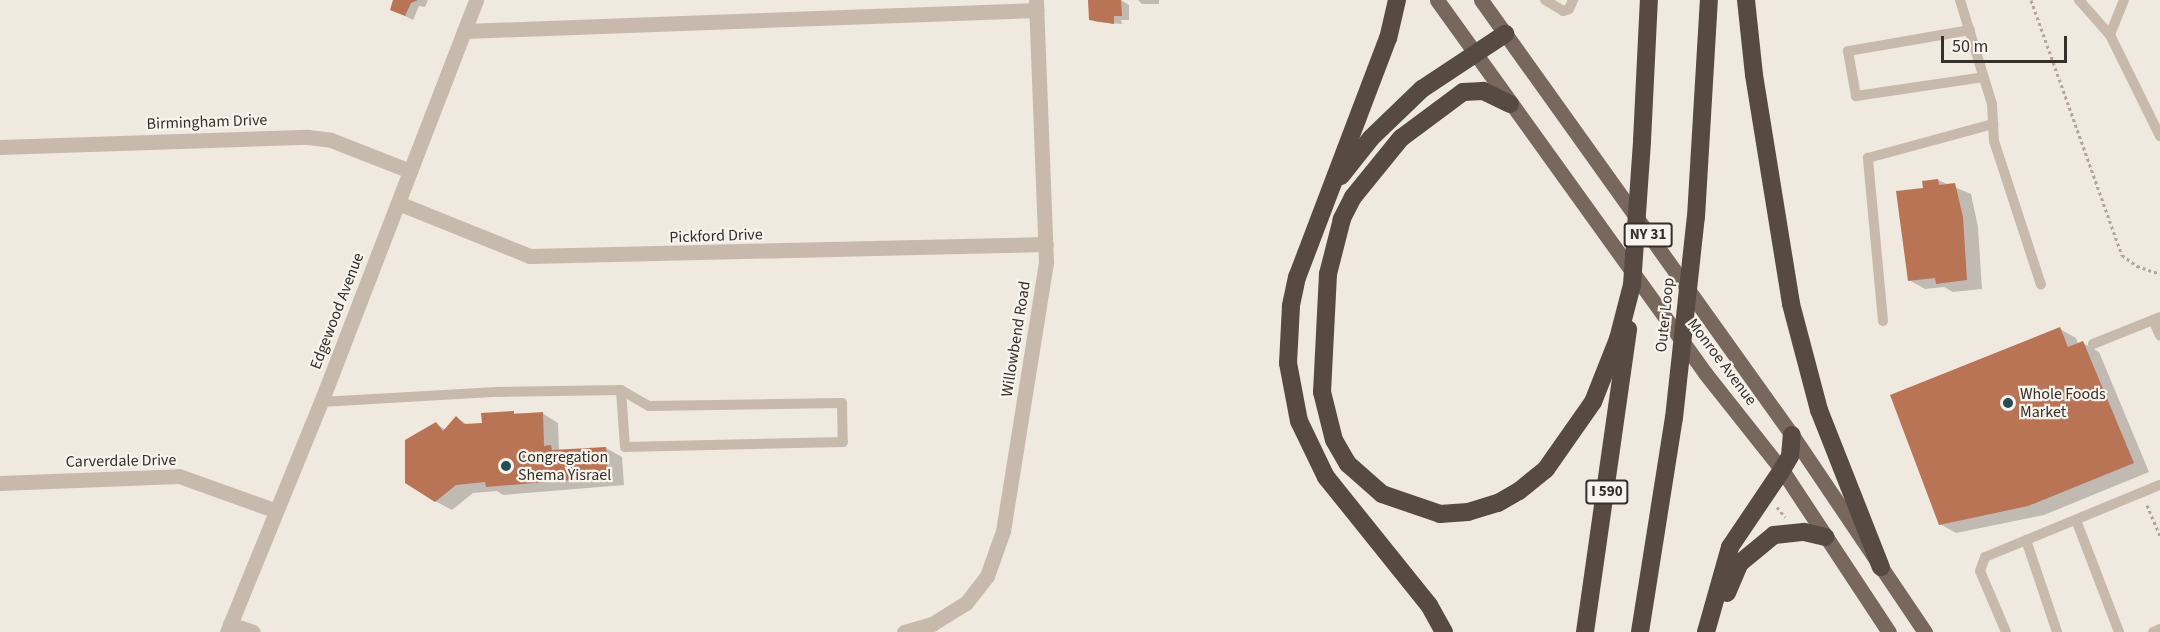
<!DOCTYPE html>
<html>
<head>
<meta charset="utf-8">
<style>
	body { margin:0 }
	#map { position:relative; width:2160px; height:632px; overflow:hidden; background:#f0e9e0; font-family:"Source Sans 3",sans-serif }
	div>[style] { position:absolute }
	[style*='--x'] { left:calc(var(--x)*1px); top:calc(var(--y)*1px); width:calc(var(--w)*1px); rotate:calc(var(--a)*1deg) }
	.shadow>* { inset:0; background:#0003 }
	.building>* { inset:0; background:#b97355 }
	.path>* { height:3px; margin-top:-1.5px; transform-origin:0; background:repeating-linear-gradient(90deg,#b3a597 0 3px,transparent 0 6px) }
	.service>* { height:10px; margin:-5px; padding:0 5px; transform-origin:5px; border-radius:5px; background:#c7baac }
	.minor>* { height:15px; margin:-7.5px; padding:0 7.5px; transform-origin:7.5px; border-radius:7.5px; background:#c7baac }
	.tertiary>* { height:15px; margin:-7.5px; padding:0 7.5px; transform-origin:7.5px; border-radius:7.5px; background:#c7baac }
	.primary>* { height:15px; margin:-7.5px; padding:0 7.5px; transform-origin:7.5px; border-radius:7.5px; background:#77675d }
	.motorway>* { height:18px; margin:-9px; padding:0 9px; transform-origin:9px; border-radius:9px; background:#564a43 }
	.motorway-bridge>* { height:18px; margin:-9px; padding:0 9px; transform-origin:9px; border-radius:9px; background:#564a43 }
	.dots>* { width:16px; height:16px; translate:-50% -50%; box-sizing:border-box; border:3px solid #f8f3ec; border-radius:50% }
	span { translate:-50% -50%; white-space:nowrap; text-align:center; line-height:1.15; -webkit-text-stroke:4.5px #f8f3ec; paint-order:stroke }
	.shield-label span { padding:2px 4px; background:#f8f3ec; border:2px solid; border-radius:4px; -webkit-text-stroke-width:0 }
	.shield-label { font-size:15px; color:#362f2a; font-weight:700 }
	.street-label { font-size:16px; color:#362f2a }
	.poi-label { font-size:16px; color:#362f2a }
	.left { translate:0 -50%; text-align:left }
	.scale { position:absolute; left:1941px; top:36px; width:126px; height:27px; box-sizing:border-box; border:3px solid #362f2a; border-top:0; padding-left:8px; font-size:18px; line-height:21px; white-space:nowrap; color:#362f2a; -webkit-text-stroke:4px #f8f3ec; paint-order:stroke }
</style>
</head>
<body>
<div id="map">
	<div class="shadow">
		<i style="clip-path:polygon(394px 0,428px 0,425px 7px,419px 6px,413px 20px,391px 9px)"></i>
		<i style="clip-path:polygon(1090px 0,1121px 0,1129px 5px,1129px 20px,1121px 20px,1122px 24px,1096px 22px,1090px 19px)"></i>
		<i style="clip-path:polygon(1138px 0,1159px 0,1159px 4px,1142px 4px)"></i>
		<i style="clip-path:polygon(1938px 180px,1971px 194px,1978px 227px,1982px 289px,1953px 292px,1944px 287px,1925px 289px,1909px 280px,1925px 189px)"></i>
		<i style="clip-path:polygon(2060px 329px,2076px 338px,2078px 344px,2083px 343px,2099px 352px,2149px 472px,2044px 515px,1956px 533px,1940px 524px)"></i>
		<i style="clip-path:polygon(542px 413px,558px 423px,559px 451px,606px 448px,622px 457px,624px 485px,503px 495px,497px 491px,473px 493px,452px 510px,435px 501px,436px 424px,446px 430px,457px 418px,468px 425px,484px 425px,483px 414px)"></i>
	</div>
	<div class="building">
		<i style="clip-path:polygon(393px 0,418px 0,411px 3px,405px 16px,390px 10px)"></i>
		<i style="clip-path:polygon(1088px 0,1121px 0,1122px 16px,1114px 16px,1114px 24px,1089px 20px)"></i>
		<i style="clip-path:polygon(1938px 179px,1939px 185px,1955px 183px,1963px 217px,1967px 280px,1936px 284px,1935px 278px,1908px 281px,1896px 191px,1923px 188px,1922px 181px)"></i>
		<i style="clip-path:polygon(2060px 327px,2068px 347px,2083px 341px,2134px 463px,2028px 506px,1939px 525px,1890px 395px)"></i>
		<i style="clip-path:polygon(514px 411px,514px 414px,543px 412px,544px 446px,551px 445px,552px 450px,606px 447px,608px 477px,486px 487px,485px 482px,456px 485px,435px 502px,405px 483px,405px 440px,436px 422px,443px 431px,456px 416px,464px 424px,482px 423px,481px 413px)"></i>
	</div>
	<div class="path">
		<i style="--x:2031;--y:0;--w:271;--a:70.4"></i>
		<i style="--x:2122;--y:255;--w:19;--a:36"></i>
		<i style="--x:2137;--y:266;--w:24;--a:19"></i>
		<i style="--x:2147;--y:505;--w:34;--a:67"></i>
		<i style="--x:1777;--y:507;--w:13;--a:51"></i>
	</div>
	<div class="service">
		<i style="--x:1545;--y:0;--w:21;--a:31"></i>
		<i style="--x:1563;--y:11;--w:6;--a:-18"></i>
		<i style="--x:1569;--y:9;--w:10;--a:-66"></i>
		<i style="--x:1960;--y:0;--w:109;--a:72.9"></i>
		<i style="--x:1992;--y:104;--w:37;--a:87"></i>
		<i style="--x:1994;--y:141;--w:151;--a:71.9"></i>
		<i style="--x:2079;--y:0;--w:47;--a:48.5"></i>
		<i style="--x:2124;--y:0;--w:38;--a:112"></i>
		<i style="--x:2110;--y:35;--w:113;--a:63.7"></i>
		<i style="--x:1970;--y:30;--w:124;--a:170.2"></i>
		<i style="--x:1848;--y:51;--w:46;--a:79.9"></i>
		<i style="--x:1856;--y:96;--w:129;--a:-8.4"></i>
		<i style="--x:2153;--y:320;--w:17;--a:66"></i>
		<i style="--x:1883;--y:321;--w:164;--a:-95.3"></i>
		<i style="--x:1868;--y:158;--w:130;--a:-15.2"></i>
		<i style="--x:2093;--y:344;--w:72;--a:-21.9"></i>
		<i style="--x:321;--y:402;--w:176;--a:-3.3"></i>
		<i style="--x:497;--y:392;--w:124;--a:-0.9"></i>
		<i style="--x:621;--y:390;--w:32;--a:30"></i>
		<i style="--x:649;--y:406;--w:193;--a:-0.9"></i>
		<i style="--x:842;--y:403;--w:39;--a:89"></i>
		<i style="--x:843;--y:442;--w:218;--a:178.7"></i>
		<i style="--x:625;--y:447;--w:57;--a:-94"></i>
		<i style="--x:2076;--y:520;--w:120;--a:69"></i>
		<i style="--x:2026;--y:540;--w:97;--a:71.4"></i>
		<i style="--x:2006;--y:632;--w:66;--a:-113.1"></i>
		<i style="--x:1980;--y:571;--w:15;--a:-70"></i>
		<i style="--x:1985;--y:557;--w:189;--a:-22.4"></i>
		<i style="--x:2153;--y:632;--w:8;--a:-23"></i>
	</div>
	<div class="minor">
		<i style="--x:464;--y:31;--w:573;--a:-2.1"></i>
		<i style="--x:0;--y:147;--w:308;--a:-1.9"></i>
		<i style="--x:308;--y:137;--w:23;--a:7"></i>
		<i style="--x:331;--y:140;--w:85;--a:21.4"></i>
		<i style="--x:398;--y:203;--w:142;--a:21.9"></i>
		<i style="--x:530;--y:256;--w:516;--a:-1.33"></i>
		<i style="--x:0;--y:483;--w:179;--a:-2.2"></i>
		<i style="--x:179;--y:476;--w:101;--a:19.7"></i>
		<i style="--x:230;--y:624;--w:24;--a:19"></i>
		<i style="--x:904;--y:632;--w:29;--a:-16"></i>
		<i style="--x:932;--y:624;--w:40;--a:-32"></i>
		<i style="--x:966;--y:603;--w:34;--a:-52"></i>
		<i style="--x:987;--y:576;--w:48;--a:-70.4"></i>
		<i style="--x:1003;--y:531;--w:272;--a:-80.9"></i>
		<i style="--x:1046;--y:262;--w:262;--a:-92.2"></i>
	</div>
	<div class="tertiary">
		<i style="--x:227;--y:632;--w:248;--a:-67.8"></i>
		<i style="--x:321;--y:402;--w:431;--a:-68.9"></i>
	</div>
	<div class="primary">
		<i style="--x:1437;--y:0;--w:459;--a:54.3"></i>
		<i style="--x:1705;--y:373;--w:124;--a:51.6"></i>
		<i style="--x:1782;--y:470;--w:194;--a:56.6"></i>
		<i style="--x:1481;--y:0;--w:535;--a:54.44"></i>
		<i style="--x:1792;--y:435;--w:238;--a:56"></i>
	</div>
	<div class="motorway">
		<i style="--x:1397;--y:0;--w:39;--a:103"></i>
		<i style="--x:1388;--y:38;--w:256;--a:110.8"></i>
		<i style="--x:1297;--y:277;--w:30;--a:102"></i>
		<i style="--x:1291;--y:306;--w:57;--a:93"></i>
		<i style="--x:1288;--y:363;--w:59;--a:79.3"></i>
		<i style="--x:1299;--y:421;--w:62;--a:64.3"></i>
		<i style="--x:1326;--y:477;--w:164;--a:51.2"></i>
		<i style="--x:1429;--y:605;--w:31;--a:61"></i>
		<i style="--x:1746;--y:0;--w:75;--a:83.9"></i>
		<i style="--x:1754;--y:75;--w:232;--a:80.8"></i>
		<i style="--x:1791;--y:304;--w:110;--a:75.2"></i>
		<i style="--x:1819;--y:410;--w:169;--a:68.5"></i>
		<i style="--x:1510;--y:104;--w:30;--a:-154"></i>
		<i style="--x:1483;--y:91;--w:20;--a:177"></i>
		<i style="--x:1463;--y:92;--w:77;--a:143.4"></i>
		<i style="--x:1401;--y:138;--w:76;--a:129.1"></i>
		<i style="--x:1353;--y:197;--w:25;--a:117"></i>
		<i style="--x:1342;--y:219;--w:57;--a:104.3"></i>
		<i style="--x:1328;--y:274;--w:118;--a:92.9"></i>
		<i style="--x:1322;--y:392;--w:49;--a:76"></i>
		<i style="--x:1334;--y:440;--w:28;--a:60"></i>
		<i style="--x:1348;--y:464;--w:45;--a:41.4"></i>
		<i style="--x:1382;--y:494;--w:61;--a:19"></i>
		<i style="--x:1440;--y:514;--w:28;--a:-4"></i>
		<i style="--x:1468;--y:512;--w:31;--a:-17"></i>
		<i style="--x:1498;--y:503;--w:24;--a:-30"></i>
		<i style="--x:1519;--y:491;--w:35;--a:-39"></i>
		<i style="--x:1546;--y:469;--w:82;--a:-55"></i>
		<i style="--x:1593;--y:402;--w:68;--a:-68.4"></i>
		<i style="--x:1618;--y:339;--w:56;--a:-75.5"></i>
		<i style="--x:1642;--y:141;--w:141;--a:-87.2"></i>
		<i style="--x:1341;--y:176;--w:48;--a:-51.7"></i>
		<i style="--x:1371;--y:138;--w:71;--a:-43.9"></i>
		<i style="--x:1422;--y:89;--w:100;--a:-33.5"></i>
		<i style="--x:1696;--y:217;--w:217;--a:-86.6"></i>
		<i style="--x:1727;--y:593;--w:33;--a:-67"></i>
		<i style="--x:1740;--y:563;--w:44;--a:-39.5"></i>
		<i style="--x:1774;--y:535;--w:30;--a:-6"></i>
		<i style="--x:1804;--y:532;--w:22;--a:13"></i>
		<i style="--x:1585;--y:632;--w:306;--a:-81.9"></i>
		<i style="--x:1640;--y:632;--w:217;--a:-81"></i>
		<i style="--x:1706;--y:632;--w:88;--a:-74.2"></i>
		<i style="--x:1730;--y:547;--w:93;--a:-56"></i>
		<i style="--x:1782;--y:470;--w:16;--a:-60"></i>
		<i style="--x:1790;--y:456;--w:21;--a:-85"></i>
	</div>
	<div class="motorway-bridge">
		<i style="--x:1632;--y:285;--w:144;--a:-86"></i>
		<i style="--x:1674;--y:418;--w:202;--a:-83.8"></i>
	</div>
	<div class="dots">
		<i style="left:2008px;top:403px;background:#244e54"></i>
		<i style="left:506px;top:466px;background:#244e54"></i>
	</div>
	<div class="shield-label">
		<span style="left:1648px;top:235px">NY 31</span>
		<span style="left:1607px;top:492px">I 590</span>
	</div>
	<div class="street-label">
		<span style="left:207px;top:122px;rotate:-2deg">Birmingham Drive</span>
		<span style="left:716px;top:236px;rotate:-2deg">Pickford Drive</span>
		<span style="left:337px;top:311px;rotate:-69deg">Edgewood Avenue</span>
		<span style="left:1665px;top:315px;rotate:-84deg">Outer Loop</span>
		<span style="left:1016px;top:339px;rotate:-81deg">Willowbend Road</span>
		<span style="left:1722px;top:362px;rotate:53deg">Monroe Avenue</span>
		<span style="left:121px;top:461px;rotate:-1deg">Carverdale Drive</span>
	</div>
	<div class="poi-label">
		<span class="left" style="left:2020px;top:403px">Whole Foods<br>Market</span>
		<span class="left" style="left:518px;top:466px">Congregation<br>Shema Yisrael</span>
	</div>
	<div class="scale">50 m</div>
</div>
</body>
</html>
